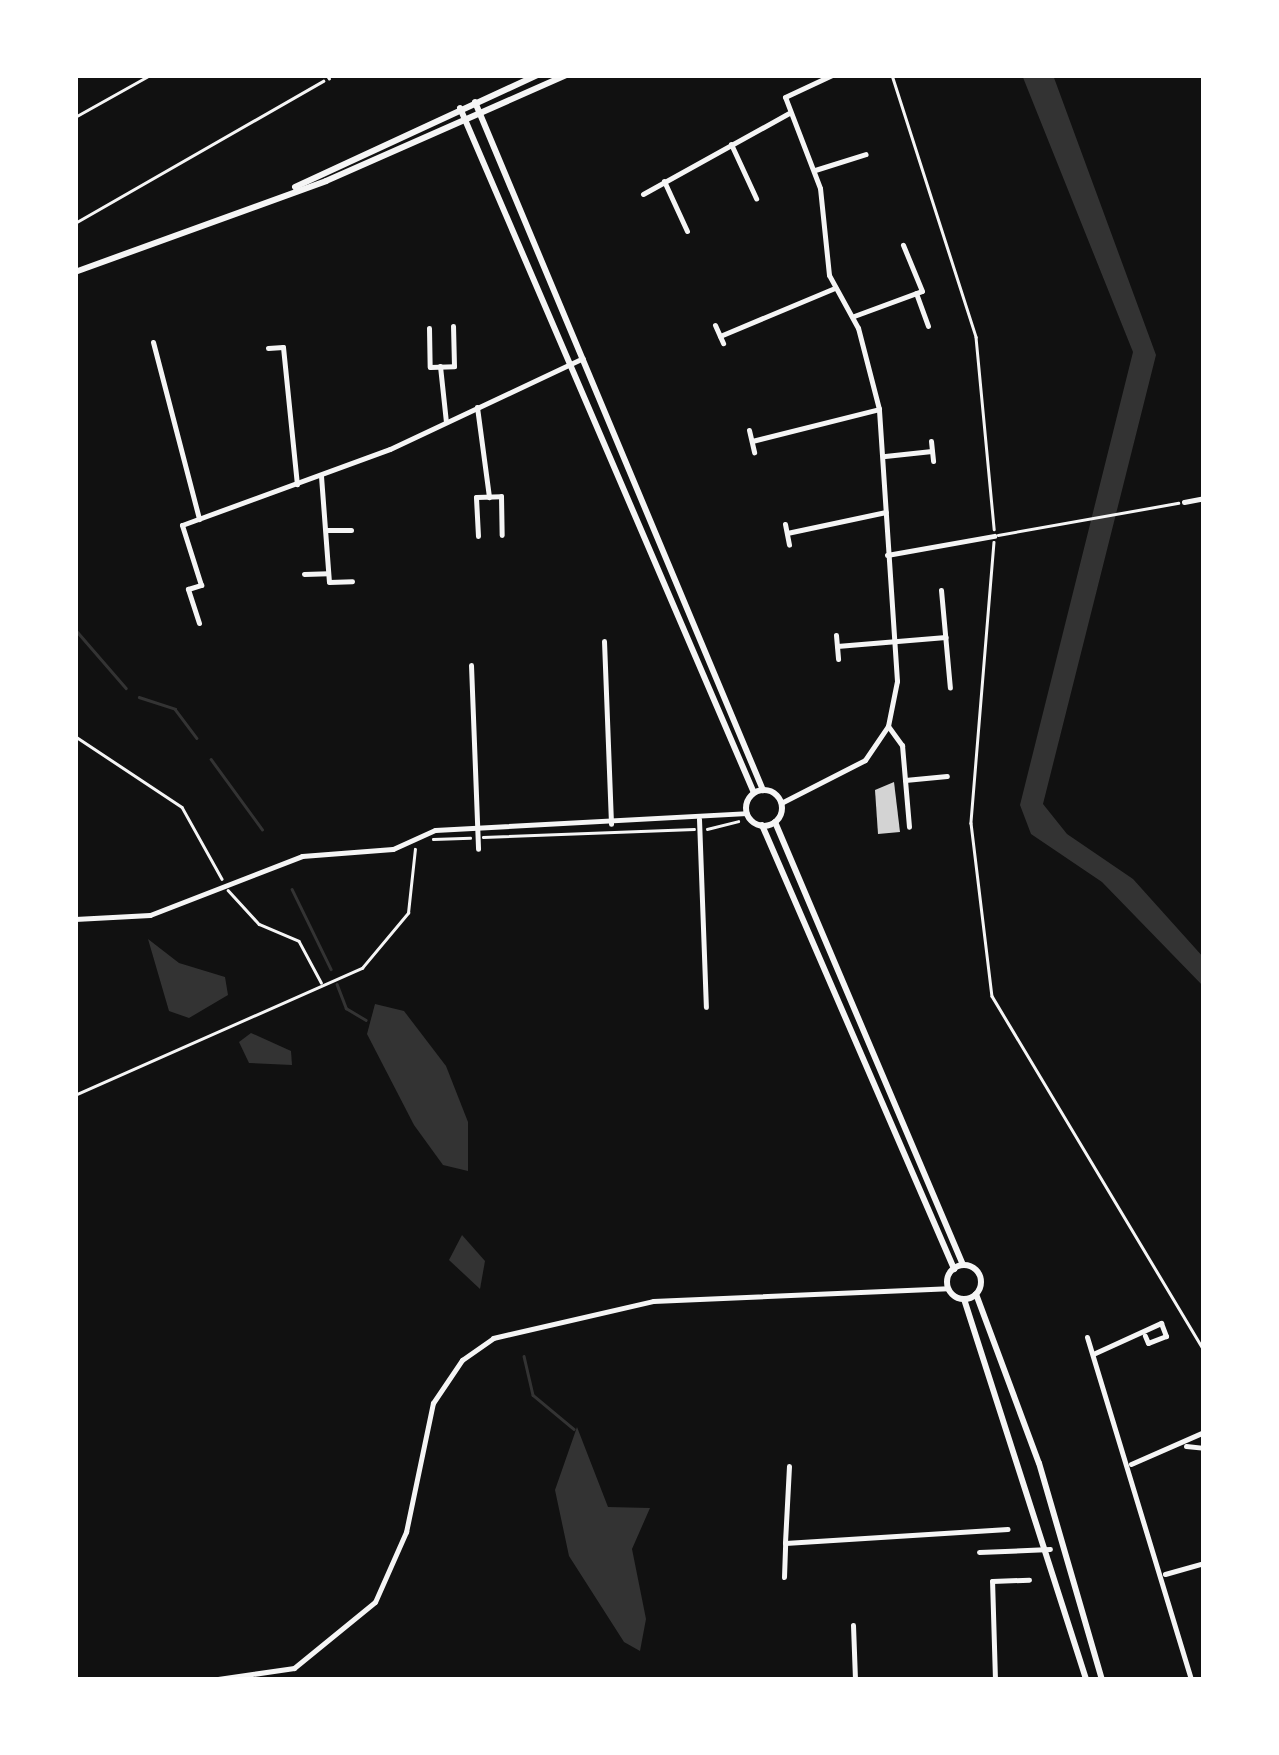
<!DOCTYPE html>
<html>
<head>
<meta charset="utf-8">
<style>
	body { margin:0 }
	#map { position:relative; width:1279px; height:1755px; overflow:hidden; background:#111; font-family:Lora,serif }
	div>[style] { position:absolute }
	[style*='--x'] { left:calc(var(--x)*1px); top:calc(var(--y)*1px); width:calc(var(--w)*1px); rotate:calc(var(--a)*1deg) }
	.water>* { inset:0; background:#333 }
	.stream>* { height:2.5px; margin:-1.25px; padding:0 1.25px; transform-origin:1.25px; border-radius:1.25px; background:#333 }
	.building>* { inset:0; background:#d3d3d3 }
	.path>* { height:2.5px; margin:-1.25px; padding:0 1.25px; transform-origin:1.25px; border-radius:1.25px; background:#f5f5f5 }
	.service>* { height:2.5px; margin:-1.25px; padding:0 1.25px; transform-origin:1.25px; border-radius:1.25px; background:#f5f5f5 }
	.minor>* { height:5px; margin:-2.5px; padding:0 2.5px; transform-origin:2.5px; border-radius:2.5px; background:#f5f5f5 }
	.tertiary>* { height:6px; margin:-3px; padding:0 3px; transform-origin:3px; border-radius:3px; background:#f5f5f5 }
	.tertiary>.ring { margin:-3px; padding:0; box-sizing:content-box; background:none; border:6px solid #f5f5f5; border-radius:50% }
	.secondary>* { height:6px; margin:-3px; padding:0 3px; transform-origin:3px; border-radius:3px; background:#f5f5f5 }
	span { translate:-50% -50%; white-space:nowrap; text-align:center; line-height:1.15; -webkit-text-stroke:9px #fff; paint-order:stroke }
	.frame { position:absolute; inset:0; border:78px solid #fff; pointer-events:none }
</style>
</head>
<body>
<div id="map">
	<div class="water">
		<i style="clip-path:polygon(1022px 75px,1053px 75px,1156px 355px,1043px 804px,1067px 834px,1133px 879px,1204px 958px,1204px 987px,1102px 882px,1031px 834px,1020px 805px,1133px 352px)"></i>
		<i style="clip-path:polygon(148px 939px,179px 963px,225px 977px,228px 995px,189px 1018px,169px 1011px)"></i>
		<i style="clip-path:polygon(375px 1004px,404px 1011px,446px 1066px,468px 1122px,468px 1171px,443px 1165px,414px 1125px,367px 1034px)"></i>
		<i style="clip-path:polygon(251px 1033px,291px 1051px,292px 1065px,249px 1063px,239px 1042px)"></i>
		<i style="clip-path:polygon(462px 1235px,485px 1261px,480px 1289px,449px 1260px)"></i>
		<i style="clip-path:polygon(577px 1427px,608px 1507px,650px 1508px,632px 1549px,646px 1619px,640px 1651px,624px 1642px,569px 1556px,555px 1490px)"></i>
	</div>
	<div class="stream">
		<i style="--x:75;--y:629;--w:78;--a:49.2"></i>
		<i style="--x:139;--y:697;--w:38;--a:18"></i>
		<i style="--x:175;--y:709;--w:36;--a:53"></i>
		<i style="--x:211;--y:759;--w:87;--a:53.9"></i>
		<i style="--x:292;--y:889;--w:89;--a:64"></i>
		<i style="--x:337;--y:984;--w:26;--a:69"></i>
		<i style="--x:346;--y:1008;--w:23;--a:31"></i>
		<i style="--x:524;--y:1356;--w:40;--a:77"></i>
		<i style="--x:533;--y:1395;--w:53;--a:39.7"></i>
	</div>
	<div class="building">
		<i style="clip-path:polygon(894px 782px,900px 832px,878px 834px,875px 790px)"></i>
	</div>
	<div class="path">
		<i style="--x:892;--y:75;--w:275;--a:72.2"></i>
		<i style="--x:976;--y:337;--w:193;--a:84.6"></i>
		<i style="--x:75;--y:223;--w:286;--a:-29.8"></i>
		<i style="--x:998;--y:535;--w:183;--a:-10.1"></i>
		<i style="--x:994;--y:542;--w:282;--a:94.7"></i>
		<i style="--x:971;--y:823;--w:174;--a:83.1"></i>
		<i style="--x:992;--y:996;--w:413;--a:59.1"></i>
		<i style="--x:75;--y:736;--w:128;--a:33.6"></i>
		<i style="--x:182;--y:807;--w:82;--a:60.9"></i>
		<i style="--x:707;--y:829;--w:32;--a:-14"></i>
		<i style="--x:483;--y:837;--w:211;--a:-2.2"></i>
		<i style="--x:433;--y:839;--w:37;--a:-2"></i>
		<i style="--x:228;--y:890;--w:46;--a:47.6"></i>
		<i style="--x:259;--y:924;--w:43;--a:23"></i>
		<i style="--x:299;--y:941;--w:47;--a:61.8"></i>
		<i style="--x:75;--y:1095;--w:314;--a:-23.9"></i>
		<i style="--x:362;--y:968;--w:72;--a:-50.1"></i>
		<i style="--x:408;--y:913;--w:64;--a:-83.8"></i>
	</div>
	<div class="service">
		<i style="--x:327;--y:75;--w:4;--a:56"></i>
		<i style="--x:75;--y:117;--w:86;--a:-29.2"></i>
	</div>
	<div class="minor">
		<i style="--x:731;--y:144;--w:60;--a:65.2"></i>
		<i style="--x:815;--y:170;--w:53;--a:-17.4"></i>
		<i style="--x:664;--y:181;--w:55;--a:65.3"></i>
		<i style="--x:643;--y:194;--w:167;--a:-29"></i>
		<i style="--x:916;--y:293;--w:35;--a:70"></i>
		<i style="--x:854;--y:316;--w:72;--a:-20.2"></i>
		<i style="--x:922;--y:291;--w:50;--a:-112.4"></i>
		<i style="--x:715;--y:325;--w:20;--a:66"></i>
		<i style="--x:429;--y:328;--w:39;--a:89"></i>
		<i style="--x:430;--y:367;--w:24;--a:-2"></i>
		<i style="--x:454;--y:366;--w:40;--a:-91.4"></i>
		<i style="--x:720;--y:336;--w:125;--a:-22.7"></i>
		<i style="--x:153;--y:342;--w:183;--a:75.4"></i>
		<i style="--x:268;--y:348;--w:15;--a:-4"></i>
		<i style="--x:283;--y:347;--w:138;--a:84.2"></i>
		<i style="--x:440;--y:366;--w:56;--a:83.9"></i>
		<i style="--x:477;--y:407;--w:91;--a:82.4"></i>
		<i style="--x:749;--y:430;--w:23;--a:77"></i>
		<i style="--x:752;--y:441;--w:131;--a:-14.1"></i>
		<i style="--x:931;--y:441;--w:20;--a:84"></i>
		<i style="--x:885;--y:456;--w:47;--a:-6.1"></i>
		<i style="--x:321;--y:476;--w:106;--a:85.7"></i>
		<i style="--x:329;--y:582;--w:23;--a:-2"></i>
		<i style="--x:1184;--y:502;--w:20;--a:-11"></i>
		<i style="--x:785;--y:524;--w:21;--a:79"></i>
		<i style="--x:327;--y:530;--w:24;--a:0"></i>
		<i style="--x:787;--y:533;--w:101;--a:-12"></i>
		<i style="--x:478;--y:536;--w:39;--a:-93"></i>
		<i style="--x:476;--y:497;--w:25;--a:-2"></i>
		<i style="--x:501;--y:496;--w:39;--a:89"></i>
		<i style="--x:887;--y:555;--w:109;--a:-10.1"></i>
		<i style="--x:304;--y:574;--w:24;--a:-2"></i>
		<i style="--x:941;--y:590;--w:98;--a:84.8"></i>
		<i style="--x:199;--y:623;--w:36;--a:-108"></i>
		<i style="--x:188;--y:589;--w:14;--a:-17"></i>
		<i style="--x:201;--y:585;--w:63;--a:-107.6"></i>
		<i style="--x:182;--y:525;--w:221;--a:-20.1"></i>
		<i style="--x:390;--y:449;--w:213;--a:-25.2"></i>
		<i style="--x:836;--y:635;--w:24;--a:85"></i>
		<i style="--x:604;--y:641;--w:183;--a:87.8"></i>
		<i style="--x:837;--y:646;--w:109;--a:-4.7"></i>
		<i style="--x:471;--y:665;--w:184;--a:87.8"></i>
		<i style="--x:888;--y:726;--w:24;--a:54"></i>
		<i style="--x:902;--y:745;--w:82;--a:85.1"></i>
		<i style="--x:905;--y:780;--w:42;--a:-5.4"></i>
		<i style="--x:781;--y:803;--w:94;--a:-27.1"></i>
		<i style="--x:865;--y:760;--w:41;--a:-55.9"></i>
		<i style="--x:888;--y:726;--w:46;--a:-78.7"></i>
		<i style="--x:897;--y:681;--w:273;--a:-93.8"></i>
		<i style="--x:879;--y:409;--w:84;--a:-104.5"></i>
		<i style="--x:858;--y:328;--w:60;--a:-118.7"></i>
		<i style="--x:829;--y:275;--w:87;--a:-95.9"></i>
		<i style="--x:820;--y:188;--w:97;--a:-111"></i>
		<i style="--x:785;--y:97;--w:52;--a:-25.1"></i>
		<i style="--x:699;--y:819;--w:188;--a:87.9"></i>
		<i style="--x:75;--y:919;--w:75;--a:-3.1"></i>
		<i style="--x:150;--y:915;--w:163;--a:-21.2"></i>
		<i style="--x:302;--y:856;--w:91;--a:-4.4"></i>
		<i style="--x:393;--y:849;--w:46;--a:-24.3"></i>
		<i style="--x:435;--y:830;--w:312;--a:-3.1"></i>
		<i style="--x:1087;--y:1337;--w:358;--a:73.1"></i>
		<i style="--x:1093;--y:1354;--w:75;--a:-24.5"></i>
		<i style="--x:1161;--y:1323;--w:14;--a:69"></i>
		<i style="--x:1166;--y:1336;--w:19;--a:159"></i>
		<i style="--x:1148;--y:1343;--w:8;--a:-113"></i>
		<i style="--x:1186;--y:1446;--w:18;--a:6"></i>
		<i style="--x:1131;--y:1464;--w:80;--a:-23.7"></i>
		<i style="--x:789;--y:1466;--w:77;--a:93"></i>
		<i style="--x:785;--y:1543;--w:223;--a:-3.6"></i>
		<i style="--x:979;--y:1552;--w:71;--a:-2.4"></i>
		<i style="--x:1165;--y:1574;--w:41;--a:-15.8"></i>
		<i style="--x:784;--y:1577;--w:34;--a:-88"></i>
		<i style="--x:853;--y:1625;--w:55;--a:87.9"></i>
		<i style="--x:211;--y:1680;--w:84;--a:-8.2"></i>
		<i style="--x:294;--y:1668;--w:104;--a:-39.2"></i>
		<i style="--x:375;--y:1602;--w:77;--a:-66.1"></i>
		<i style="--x:406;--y:1532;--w:132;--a:-78.2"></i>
		<i style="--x:433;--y:1403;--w:52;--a:-56"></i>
		<i style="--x:462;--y:1360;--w:38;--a:-35"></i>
		<i style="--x:493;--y:1338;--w:164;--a:-13"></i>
		<i style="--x:653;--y:1301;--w:295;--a:-2.5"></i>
		<i style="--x:995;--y:1680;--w:99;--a:-91.7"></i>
		<i style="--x:992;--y:1581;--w:37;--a:-2"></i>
	</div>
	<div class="tertiary">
		<i style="--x:475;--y:102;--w:746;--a:67.29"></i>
		<i style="--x:460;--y:108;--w:745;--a:66.77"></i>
		<i class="ring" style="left:746px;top:790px;width:30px;height:30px"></i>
		<i style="--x:775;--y:822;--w:481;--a:67"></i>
		<i style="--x:762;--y:825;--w:484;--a:66.6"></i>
		<i class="ring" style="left:947px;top:1265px;width:28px;height:28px"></i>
		<i style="--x:976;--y:1294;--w:180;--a:69.6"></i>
		<i style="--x:1039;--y:1463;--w:226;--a:73.8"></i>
		<i style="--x:964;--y:1299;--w:400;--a:72.2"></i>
	</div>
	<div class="secondary">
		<i style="--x:295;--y:187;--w:267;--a:-24.8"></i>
		<i style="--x:75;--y:272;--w:267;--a:-19.9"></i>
		<i style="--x:326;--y:181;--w:262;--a:-23.8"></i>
	</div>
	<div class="frame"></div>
</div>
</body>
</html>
